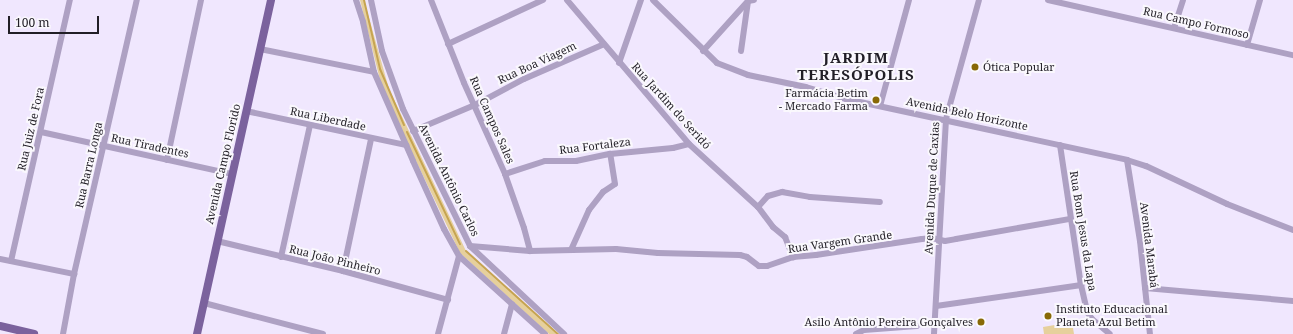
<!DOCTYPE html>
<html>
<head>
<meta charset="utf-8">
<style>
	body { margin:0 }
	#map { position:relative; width:1293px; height:334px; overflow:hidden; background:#f0e7fe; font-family:"Noto Serif",serif }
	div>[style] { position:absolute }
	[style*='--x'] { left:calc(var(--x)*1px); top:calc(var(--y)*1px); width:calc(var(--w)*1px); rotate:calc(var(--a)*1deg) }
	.green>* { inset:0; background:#e6d09c }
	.stream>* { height:2px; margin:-1px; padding:0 1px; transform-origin:1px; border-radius:1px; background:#c6a451 }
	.minor>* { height:6px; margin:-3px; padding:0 3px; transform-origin:3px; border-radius:3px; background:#aea1c3 }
	.major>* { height:8px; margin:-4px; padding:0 4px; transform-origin:4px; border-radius:4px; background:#7b629d }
	.dots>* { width:11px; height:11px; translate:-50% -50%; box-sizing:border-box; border:2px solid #faf8fd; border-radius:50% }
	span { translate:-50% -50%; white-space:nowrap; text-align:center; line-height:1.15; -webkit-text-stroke:4px #faf8fd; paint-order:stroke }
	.street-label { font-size:11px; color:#211e26 }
	.poi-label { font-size:11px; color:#211e26 }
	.left { translate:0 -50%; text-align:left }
	.right { translate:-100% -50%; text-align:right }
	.district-label { font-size:15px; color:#211e26; font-weight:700; letter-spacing:1px }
	.scale { position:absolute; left:8px; top:16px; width:91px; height:18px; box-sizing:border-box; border:2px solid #211e26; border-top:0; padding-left:5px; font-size:12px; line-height:14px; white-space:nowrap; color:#211e26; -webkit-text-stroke:3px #faf8fd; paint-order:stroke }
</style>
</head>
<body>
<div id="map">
	<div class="green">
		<i style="clip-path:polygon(360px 0,364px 0,389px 89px,466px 251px,559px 334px,549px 334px,460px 253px,383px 92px)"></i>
		<i style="clip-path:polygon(1072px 322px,1074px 334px,1044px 334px,1043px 327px)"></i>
	</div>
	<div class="stream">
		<i style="--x:364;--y:0;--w:71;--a:76.9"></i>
		<i style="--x:380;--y:69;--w:61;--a:66.8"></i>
		<i style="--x:407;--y:132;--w:124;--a:64.7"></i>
		<i style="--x:466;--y:251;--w:124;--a:42.1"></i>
	</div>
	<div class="minor">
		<i style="--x:356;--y:0;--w:23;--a:72"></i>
		<i style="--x:363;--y:22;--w:51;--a:77.6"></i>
		<i style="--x:374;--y:72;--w:97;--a:66.3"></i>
		<i style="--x:413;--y:161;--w:75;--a:65.5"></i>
		<i style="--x:444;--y:229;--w:31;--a:61"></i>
		<i style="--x:459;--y:256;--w:116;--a:42.2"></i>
		<i style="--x:371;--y:0;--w:52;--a:77.8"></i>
		<i style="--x:382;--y:51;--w:62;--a:70.1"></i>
		<i style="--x:403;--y:109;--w:153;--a:63.9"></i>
		<i style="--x:470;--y:246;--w:129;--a:43.1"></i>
		<i style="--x:431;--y:0;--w:89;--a:68.3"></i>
		<i style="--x:464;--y:83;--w:100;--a:65.7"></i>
		<i style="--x:505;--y:174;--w:57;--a:70.6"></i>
		<i style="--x:524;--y:228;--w:24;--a:75"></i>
		<i style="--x:567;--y:0;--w:189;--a:49.7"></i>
		<i style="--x:689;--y:144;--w:93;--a:42.4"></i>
		<i style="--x:758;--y:207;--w:25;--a:53"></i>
		<i style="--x:773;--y:227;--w:16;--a:40"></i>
		<i style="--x:785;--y:237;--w:22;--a:68"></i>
		<i style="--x:653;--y:0;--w:90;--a:44.5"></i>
		<i style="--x:717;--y:63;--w:33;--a:21"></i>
		<i style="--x:748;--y:75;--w:59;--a:11.7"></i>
		<i style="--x:806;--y:87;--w:42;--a:16.7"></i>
		<i style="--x:846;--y:99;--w:288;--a:12.2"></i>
		<i style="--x:1127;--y:160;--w:20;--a:18"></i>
		<i style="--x:1146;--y:166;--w:89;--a:25.1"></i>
		<i style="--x:1227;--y:204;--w:71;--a:21.5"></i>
		<i style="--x:1048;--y:0;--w:251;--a:12.7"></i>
		<i style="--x:1174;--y:28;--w:29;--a:-72"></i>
		<i style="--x:448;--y:44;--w:105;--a:-24.9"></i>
		<i style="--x:1247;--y:45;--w:47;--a:-73.9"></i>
		<i style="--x:260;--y:49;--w:116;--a:11.4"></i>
		<i style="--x:703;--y:51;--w:67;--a:-48"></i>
		<i style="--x:748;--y:1;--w:6;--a:-9"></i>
		<i style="--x:741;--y:51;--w:50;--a:-82"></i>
		<i style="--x:619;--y:63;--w:67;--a:-70.8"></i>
		<i style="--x:880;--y:106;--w:110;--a:-74.7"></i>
		<i style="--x:246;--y:111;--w:164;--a:12"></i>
		<i style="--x:413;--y:131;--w:67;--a:-22.8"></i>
		<i style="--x:475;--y:105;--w:55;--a:-28"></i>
		<i style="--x:524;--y:79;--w:87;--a:-23.6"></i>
		<i style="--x:41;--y:132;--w:196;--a:12.4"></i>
		<i style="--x:1060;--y:145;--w:142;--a:81.5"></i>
		<i style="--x:1081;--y:285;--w:28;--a:77"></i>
		<i style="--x:1087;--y:312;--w:9;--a:54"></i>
		<i style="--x:1092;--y:319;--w:23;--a:40"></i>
		<i style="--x:167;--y:160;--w:164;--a:-78"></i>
		<i style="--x:1127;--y:160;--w:82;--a:80.9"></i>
		<i style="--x:1140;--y:241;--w:94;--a:83.9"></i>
		<i style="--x:505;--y:174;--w:42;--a:-18"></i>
		<i style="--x:545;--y:161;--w:31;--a:0"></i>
		<i style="--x:576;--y:161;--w:35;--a:-12"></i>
		<i style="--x:610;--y:154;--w:63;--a:-5.4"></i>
		<i style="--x:673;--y:148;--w:16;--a:-14"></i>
		<i style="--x:758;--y:207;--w:15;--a:-48"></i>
		<i style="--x:768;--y:196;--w:15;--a:-16"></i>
		<i style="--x:782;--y:192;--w:28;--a:10"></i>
		<i style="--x:810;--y:197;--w:70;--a:4.1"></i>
		<i style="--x:217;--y:241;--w:130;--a:13.4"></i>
		<i style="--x:343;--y:271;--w:109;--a:15.4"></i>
		<i style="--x:470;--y:246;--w:60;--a:4.8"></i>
		<i style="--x:530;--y:251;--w:86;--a:-1.3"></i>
		<i style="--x:616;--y:249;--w:42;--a:5.4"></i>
		<i style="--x:658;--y:253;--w:82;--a:1.4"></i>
		<i style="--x:740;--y:255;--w:7;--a:16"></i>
		<i style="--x:747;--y:257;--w:15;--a:37"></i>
		<i style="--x:759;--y:266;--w:8;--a:0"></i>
		<i style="--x:767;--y:266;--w:28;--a:-19"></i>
		<i style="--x:793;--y:257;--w:23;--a:-5"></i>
		<i style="--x:816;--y:255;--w:107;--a:-8.6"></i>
		<i style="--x:922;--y:239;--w:10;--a:-6"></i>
		<i style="--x:932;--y:238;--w:13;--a:13"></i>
		<i style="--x:945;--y:241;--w:11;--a:-10"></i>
		<i style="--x:956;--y:239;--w:116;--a:-10"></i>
		<i style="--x:571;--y:250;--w:44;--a:-65.8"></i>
		<i style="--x:589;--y:210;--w:23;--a:-52"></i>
		<i style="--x:603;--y:192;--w:14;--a:-34"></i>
		<i style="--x:615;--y:184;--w:30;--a:-99"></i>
		<i style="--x:281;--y:257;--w:135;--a:-77.6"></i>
		<i style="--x:0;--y:259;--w:76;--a:11.5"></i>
		<i style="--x:11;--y:261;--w:268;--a:-77.3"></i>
		<i style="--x:343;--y:271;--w:135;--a:-78"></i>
		<i style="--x:1145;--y:288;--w:149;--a:5"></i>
		<i style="--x:204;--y:303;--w:123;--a:14.6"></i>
		<i style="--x:936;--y:306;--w:147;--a:-8.2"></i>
		<i style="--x:63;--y:334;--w:61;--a:-79.6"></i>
		<i style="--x:74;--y:274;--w:281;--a:-77.1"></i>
		<i style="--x:438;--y:334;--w:81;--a:-74.9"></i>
		<i style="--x:504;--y:334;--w:31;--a:-75"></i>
		<i style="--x:856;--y:334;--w:9;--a:-27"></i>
		<i style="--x:864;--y:330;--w:53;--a:-4.3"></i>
		<i style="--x:934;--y:334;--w:215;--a:-86.8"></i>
		<i style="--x:946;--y:119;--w:123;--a:-74.5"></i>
	</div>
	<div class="major">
		<i style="--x:0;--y:326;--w:35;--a:13"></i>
		<i style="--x:197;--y:334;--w:342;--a:-77.5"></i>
	</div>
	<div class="dots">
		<i style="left:975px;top:67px;background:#886906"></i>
		<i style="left:876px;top:100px;background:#886906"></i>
		<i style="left:1048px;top:316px;background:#886906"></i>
		<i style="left:981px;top:322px;background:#886906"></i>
	</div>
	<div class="street-label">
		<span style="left:1196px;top:23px;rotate:13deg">Rua Campo Formoso</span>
		<span style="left:537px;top:63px;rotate:-25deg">Rua Boa Viagem</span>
		<span style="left:671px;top:106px;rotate:48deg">Rua Jardim do Seridó</span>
		<span style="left:967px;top:114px;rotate:12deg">Avenida Belo Horizonte</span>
		<span style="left:328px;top:119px;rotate:12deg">Rua Liberdade</span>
		<span style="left:492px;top:120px;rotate:66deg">Rua Campos Sales</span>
		<span style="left:31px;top:129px;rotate:-77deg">Rua Juiz de Fora</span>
		<span style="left:150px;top:146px;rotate:12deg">Rua Tiradentes</span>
		<span style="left:595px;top:146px;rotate:-7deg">Rua Fortaleza</span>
		<span style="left:223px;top:164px;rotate:-77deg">Avenida Campo Florido</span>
		<span style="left:89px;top:165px;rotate:-77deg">Rua Barra Longa</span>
		<span style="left:449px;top:180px;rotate:64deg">Avenida Antônio Carlos</span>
		<span style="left:932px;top:188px;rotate:-87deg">Avenida Duque de Caxias</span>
		<span style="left:1083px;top:231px;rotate:81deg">Rua Bom Jesus da Lapa</span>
		<span style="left:840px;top:242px;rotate:-8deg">Rua Vargem Grande</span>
		<span style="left:1149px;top:245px;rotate:83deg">Avenida Marabá</span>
		<span style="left:335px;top:260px;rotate:14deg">Rua João Pinheiro</span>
	</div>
	<div class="poi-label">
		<span class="left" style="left:983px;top:67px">Ótica Popular</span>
		<span class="right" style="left:868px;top:100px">Farmácia Betim<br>- Mercado Farma</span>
		<span class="left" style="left:1056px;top:316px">Instituto Educacional<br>Planeta Azul Betim</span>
		<span class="right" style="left:973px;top:322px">Asilo Antônio Pereira Gonçalves</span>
	</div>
	<div class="district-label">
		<span style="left:856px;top:66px">JARDIM<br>TERESÓPOLIS</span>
	</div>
	<div class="scale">100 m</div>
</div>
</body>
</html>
